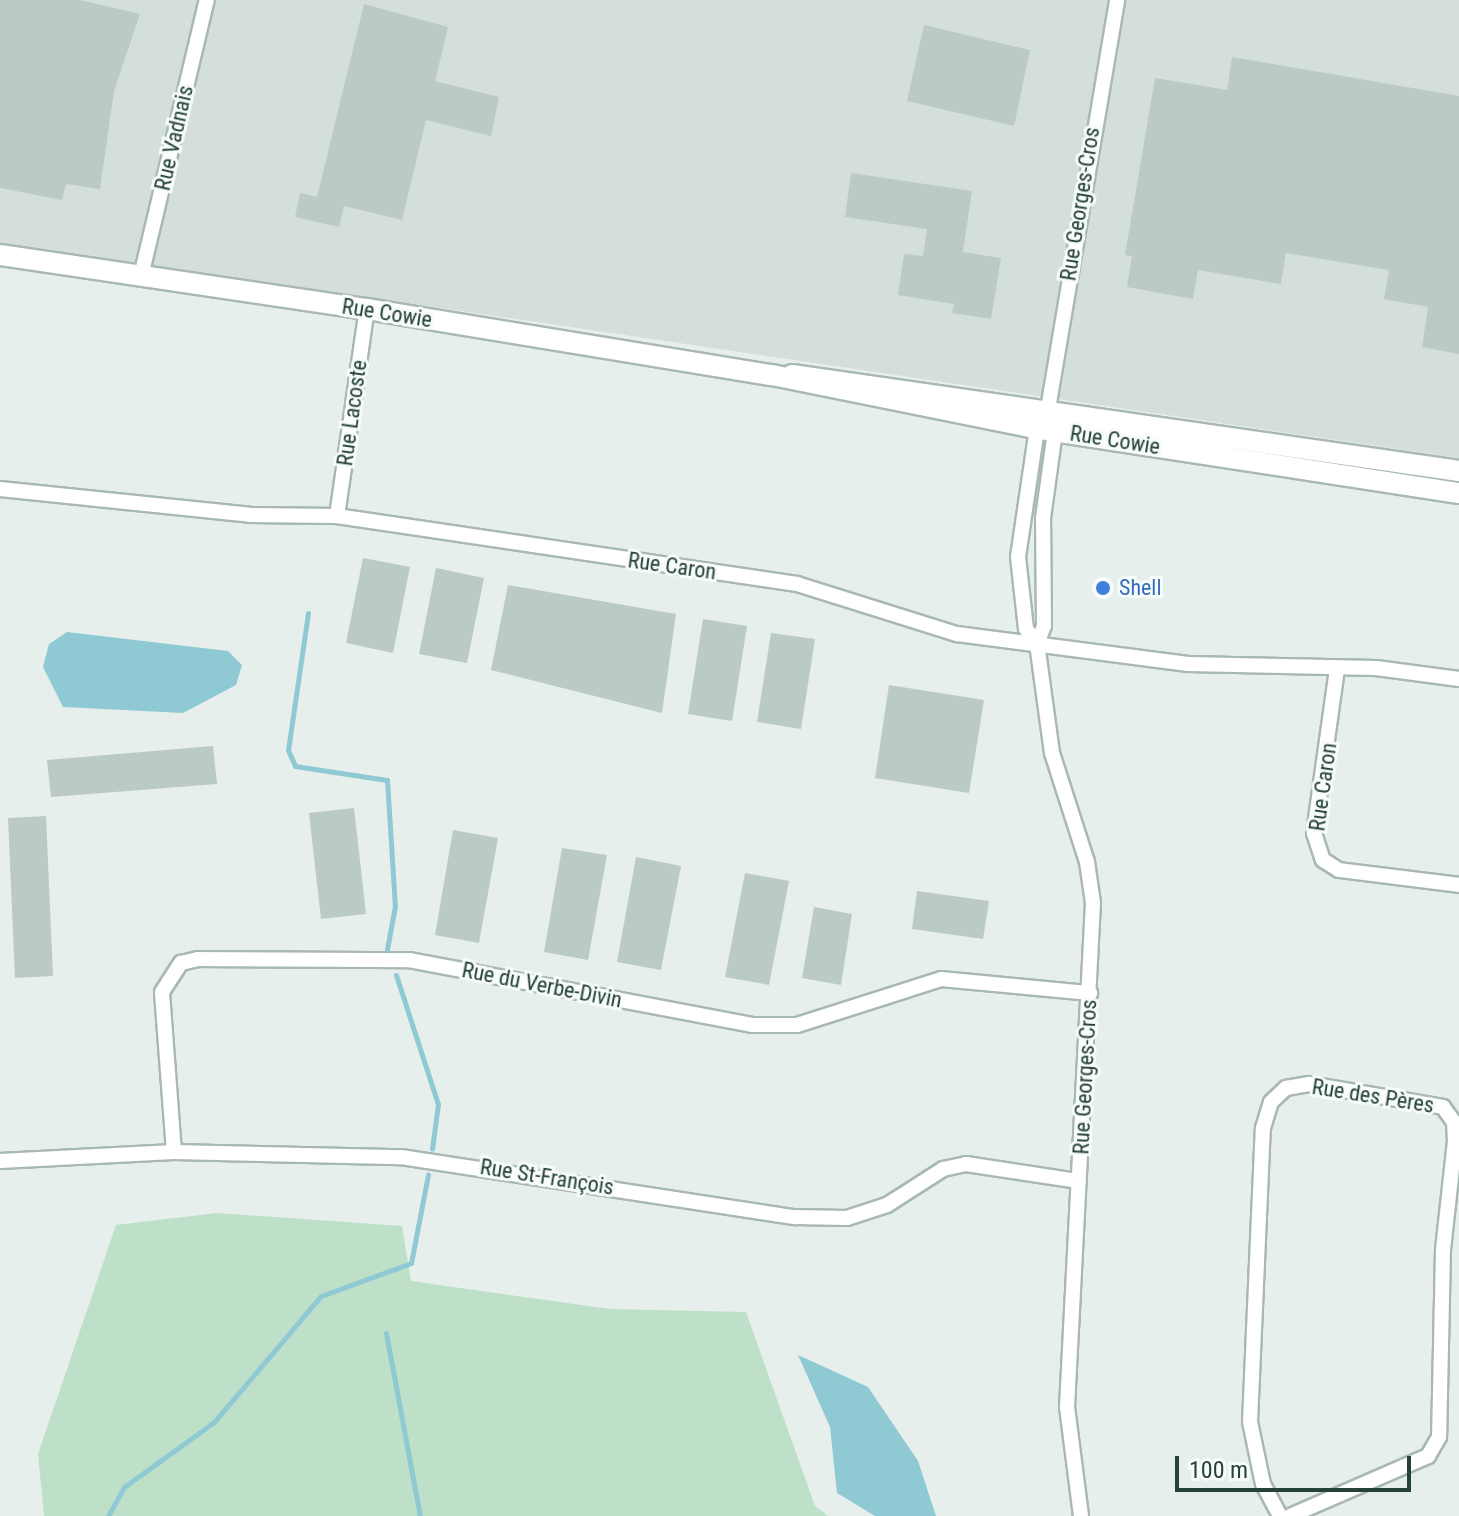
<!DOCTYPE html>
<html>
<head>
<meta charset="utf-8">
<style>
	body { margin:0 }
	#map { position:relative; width:1459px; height:1516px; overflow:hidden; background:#e6efeb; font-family:"Roboto Condensed",sans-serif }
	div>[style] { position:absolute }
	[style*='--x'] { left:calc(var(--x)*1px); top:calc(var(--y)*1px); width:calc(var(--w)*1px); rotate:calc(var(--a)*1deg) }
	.built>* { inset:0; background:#d4dfda }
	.green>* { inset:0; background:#bfe0c8 }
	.water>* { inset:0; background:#8ec9d4 }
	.stream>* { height:5px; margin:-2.5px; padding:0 2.5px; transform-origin:2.5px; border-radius:2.5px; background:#8ec9d4 }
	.building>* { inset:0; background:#bbcac4 }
	.roads { filter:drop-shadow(2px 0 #a8b8b2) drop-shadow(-2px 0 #a8b8b2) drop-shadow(0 2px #a8b8b2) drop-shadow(0 -2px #a8b8b2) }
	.street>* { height:14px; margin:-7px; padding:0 7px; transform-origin:7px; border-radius:7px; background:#fff }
	.secondary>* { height:20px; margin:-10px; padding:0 10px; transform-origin:10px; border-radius:10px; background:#fff }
	.dots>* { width:22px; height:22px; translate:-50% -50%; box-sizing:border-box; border:4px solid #f7fbf9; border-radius:50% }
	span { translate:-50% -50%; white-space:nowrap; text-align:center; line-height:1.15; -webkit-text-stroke:6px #f7fbf9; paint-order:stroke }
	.street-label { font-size:22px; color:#24423a }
	.shop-label { font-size:22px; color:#366cbe }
	.left { translate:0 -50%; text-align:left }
	.scale { position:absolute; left:1175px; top:1456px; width:236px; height:36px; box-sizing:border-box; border:4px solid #24423a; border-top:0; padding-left:10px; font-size:24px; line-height:28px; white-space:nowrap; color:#24423a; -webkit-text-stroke:6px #f7fbf9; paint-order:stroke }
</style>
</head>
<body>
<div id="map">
	<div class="built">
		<i style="clip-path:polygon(0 0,1459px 0,1459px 458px,0 243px)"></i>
	</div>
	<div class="green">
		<i style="clip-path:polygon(217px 1213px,402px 1226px,411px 1281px,610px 1309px,746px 1312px,815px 1506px,828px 1516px,44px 1516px,38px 1454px,116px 1225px)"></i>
	</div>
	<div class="water">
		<i style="clip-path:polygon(67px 632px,228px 651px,242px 665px,236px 685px,183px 713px,63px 707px,43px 667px,49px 644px)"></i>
		<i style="clip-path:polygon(798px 1355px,868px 1387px,918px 1461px,936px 1516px,875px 1516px,837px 1493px,830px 1427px)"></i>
	</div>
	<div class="stream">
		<i style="--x:308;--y:613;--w:138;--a:98.3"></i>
		<i style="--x:288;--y:750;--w:17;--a:66"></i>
		<i style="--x:295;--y:766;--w:93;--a:8.7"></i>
		<i style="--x:387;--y:780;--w:126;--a:86.4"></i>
		<i style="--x:395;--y:906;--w:44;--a:100.5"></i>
		<i style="--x:396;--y:975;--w:136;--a:72"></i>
		<i style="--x:438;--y:1104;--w:45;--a:97.6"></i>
		<i style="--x:386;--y:1333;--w:186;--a:79.5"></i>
		<i style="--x:108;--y:1516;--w:33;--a:-61"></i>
		<i style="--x:124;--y:1487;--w:111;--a:-35.8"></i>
		<i style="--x:214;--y:1422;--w:165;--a:-49.7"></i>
		<i style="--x:321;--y:1296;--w:96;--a:-20.1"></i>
		<i style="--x:411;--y:1263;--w:90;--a:-79.1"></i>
	</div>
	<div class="building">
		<i style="clip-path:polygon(0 0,80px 0,140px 14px,114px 91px,100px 189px,66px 184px,62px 200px,0 188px)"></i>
		<i style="clip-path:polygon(364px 4px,448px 27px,435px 81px,499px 97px,491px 136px,426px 120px,402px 220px,344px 206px,339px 227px,295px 217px,300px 193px,317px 197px)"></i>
		<i style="clip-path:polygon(924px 25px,1030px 50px,1014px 126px,907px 101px)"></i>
		<i style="clip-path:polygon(1232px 57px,1459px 96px,1459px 354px,1422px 347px,1428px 307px,1384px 299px,1389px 270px,1286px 253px,1281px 284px,1198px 270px,1193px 299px,1127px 287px,1132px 256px,1125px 255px,1155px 78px,1227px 90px)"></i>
		<i style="clip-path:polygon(851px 173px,972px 191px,963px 252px,1001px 258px,991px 319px,952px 313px,954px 304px,898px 295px,904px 254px,923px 256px,927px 229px,845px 217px)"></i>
		<i style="clip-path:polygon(363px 558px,410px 567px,393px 653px,346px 643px)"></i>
		<i style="clip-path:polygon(436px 568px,484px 578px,467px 663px,419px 654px)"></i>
		<i style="clip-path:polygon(508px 585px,676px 614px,662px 713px,491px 670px)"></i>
		<i style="clip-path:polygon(703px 619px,747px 626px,732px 721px,688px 714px)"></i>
		<i style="clip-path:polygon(771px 633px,815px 639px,801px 729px,757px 722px)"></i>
		<i style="clip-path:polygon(889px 685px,984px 700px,969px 793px,875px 778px)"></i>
		<i style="clip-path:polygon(213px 746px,217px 784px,51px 797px,47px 760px)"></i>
		<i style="clip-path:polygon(354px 808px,366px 914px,321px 919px,309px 813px)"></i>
		<i style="clip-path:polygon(46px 816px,53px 976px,15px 978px,8px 818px)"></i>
		<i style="clip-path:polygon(453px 830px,498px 838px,479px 943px,435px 935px)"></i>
		<i style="clip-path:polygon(562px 848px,607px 855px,588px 960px,544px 952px)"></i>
		<i style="clip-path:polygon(636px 857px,681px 866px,661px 970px,617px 962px)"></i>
		<i style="clip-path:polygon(745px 873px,789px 881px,769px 985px,725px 977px)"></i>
		<i style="clip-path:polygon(917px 891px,989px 901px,983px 939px,912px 929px)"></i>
		<i style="clip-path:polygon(814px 907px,852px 914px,841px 985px,802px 978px)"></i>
	</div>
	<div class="roads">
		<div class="street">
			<i style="--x:141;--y:276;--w:284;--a:-76.6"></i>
			<i style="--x:0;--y:489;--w:251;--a:5.9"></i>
			<i style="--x:250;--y:515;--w:87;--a:0.7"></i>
			<i style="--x:337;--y:516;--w:465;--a:8.4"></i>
			<i style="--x:797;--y:584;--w:168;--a:17.4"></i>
			<i style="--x:957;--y:634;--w:233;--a:7.4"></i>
			<i style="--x:1188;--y:664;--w:188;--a:1.2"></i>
			<i style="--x:1376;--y:668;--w:84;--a:7.5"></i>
			<i style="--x:337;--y:516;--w:209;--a:-81.8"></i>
			<i style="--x:1037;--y:644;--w:19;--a:-126"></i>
			<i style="--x:1026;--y:629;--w:72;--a:-96.3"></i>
			<i style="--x:1018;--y:557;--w:136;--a:-81.6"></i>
			<i style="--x:1337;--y:669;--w:166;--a:98"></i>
			<i style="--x:1314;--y:833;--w:28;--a:72"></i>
			<i style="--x:1323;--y:860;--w:19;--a:32"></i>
			<i style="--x:1339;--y:870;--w:121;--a:7.1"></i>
			<i style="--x:174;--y:1152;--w:160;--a:-94.3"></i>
			<i style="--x:162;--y:992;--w:35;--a:-57"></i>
			<i style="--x:181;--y:963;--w:17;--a:-13"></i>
			<i style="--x:198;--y:959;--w:211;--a:0.3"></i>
			<i style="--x:409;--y:960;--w:349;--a:10.7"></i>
			<i style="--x:752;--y:1025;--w:45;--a:0"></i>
			<i style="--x:797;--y:1025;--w:151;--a:-17.7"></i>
			<i style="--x:941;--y:979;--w:150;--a:5.4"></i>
			<i style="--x:0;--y:1161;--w:174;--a:-3"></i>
			<i style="--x:174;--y:1152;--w:227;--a:1.3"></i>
			<i style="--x:401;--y:1157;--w:399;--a:8.7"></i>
			<i style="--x:795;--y:1217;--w:52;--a:1.1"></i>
			<i style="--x:847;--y:1218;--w:42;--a:-18"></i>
			<i style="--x:887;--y:1205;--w:67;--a:-32.7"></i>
			<i style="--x:943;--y:1169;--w:24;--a:-12"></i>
			<i style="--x:966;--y:1164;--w:114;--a:8.6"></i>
			<i style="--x:1081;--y:1516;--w:110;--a:-97.3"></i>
			<i style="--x:1067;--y:1407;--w:505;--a:-87.05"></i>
			<i style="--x:1093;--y:903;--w:41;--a:-98.3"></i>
			<i style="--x:1087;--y:862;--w:114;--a:-107.8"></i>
			<i style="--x:1052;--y:753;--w:110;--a:-97.8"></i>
			<i style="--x:1037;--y:644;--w:19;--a:-69"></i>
			<i style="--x:1044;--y:626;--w:108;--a:-90.5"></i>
			<i style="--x:1043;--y:518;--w:88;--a:-82.1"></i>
			<i style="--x:1055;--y:431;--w:23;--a:-108"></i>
			<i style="--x:1048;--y:409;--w:415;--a:-80.4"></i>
			<i style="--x:1280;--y:1516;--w:36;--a:-118"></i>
			<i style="--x:1263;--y:1484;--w:63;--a:-101.8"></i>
			<i style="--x:1250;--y:1422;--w:294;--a:-87.5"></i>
			<i style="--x:1263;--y:1128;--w:27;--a:-73"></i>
			<i style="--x:1271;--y:1102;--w:21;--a:-43"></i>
			<i style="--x:1286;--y:1088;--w:23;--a:-10"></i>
			<i style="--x:1309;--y:1084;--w:136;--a:9.7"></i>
			<i style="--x:1443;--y:1107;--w:19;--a:54"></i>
			<i style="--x:1454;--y:1122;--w:19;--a:87"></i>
			<i style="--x:1455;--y:1141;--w:110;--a:96.3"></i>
			<i style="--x:1443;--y:1250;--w:187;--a:91.2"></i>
			<i style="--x:1439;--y:1437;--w:22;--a:120"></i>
			<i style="--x:1428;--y:1456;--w:150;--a:156.5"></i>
		</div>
		<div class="secondary">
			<i style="--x:0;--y:255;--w:371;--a:8.4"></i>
			<i style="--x:367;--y:309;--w:410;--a:9.3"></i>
			<i style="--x:772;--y:375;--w:267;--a:11.4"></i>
			<i style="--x:1034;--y:428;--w:430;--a:8.7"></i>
			<i style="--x:792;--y:375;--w:674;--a:8.19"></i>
		</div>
	</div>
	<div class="dots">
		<i style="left:1103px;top:588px;background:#3f7fe0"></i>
	</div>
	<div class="street-label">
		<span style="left:174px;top:138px;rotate:-77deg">Rue Vadnais</span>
		<span style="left:1080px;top:204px;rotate:-81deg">Rue Georges-Cros</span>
		<span style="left:387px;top:313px;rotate:9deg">Rue Cowie</span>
		<span style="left:352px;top:413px;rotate:-82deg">Rue Lacoste</span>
		<span style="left:1115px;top:440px;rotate:9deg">Rue Cowie</span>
		<span style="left:672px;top:566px;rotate:8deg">Rue Caron</span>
		<span style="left:1323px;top:787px;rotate:-82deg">Rue Caron</span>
		<span style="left:542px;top:985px;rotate:11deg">Rue du Verbe-Divin</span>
		<span style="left:1085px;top:1077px;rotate:-87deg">Rue Georges-Cros</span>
		<span style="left:1373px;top:1096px;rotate:9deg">Rue des Pères</span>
		<span style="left:547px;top:1177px;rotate:9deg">Rue St-François</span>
	</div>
	<div class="shop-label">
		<span class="left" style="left:1119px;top:588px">Shell</span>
	</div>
	<div class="scale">100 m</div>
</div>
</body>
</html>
